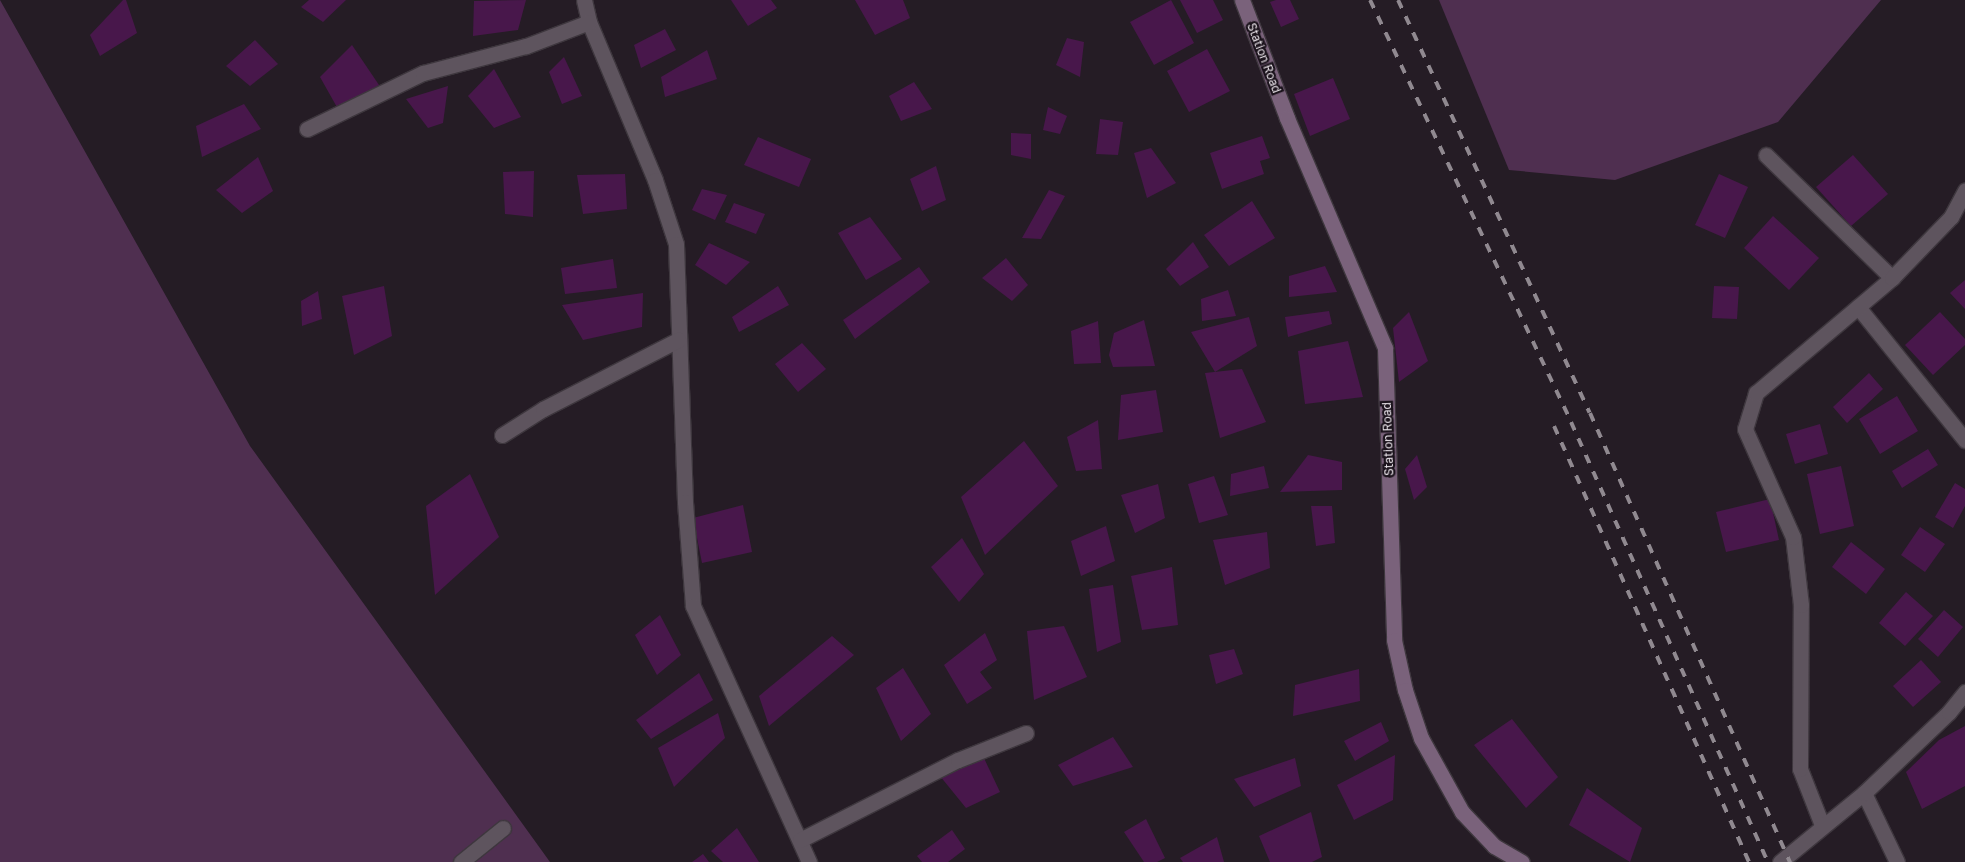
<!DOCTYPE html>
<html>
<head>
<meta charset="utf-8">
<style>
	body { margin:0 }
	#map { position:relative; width:1965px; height:862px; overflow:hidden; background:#251c25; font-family:"Golos Text",sans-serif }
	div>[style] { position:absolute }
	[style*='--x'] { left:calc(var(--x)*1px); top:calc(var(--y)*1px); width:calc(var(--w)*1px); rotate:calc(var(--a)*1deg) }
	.green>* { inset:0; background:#4f2f50 }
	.building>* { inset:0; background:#48174b }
	.roads { filter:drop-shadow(1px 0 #3e373e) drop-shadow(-1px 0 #3e373e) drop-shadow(0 1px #3e373e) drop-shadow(0 -1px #3e373e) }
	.street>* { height:15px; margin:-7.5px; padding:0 7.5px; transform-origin:7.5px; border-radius:7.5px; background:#5e545e }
	.secondary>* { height:15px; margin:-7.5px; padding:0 7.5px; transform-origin:7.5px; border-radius:7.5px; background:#7a627b }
	.rail>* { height:4px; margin-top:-2px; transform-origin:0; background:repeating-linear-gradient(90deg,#908990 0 9px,transparent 0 18px) }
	span { translate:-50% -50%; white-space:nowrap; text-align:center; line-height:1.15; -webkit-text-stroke:4.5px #1b131c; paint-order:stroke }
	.street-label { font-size:12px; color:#e6e0e6 }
</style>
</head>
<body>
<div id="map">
	<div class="green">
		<i style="clip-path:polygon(0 0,250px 446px,550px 862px,0 862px)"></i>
		<i style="clip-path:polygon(1439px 0,1881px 0,1778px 122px,1615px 180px,1509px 170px)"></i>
	</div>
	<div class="building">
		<i style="clip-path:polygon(123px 0,126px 0,137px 33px,100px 56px,90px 35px)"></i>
		<i style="clip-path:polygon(309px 0,346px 0,323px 22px,301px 7px)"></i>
		<i style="clip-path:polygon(526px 0,518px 30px,473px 36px,474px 1px)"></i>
		<i style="clip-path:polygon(731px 0,771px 0,777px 8px,748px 26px)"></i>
		<i style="clip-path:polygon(855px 0,903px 0,910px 18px,875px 35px)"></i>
		<i style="clip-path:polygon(1171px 0,1194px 43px,1154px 65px,1130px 22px)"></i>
		<i style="clip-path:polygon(1180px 0,1213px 0,1223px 20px,1197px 33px)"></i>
		<i style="clip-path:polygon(1276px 0,1290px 0,1299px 19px,1281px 27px,1270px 2px)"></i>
		<i style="clip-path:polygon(665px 29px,676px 50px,641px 68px,634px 45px)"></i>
		<i style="clip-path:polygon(1067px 38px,1084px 42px,1080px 77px,1056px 65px)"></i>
		<i style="clip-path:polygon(255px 40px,278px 64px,250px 86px,226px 66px)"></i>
		<i style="clip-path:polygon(352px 45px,379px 85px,338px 109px,320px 77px)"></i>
		<i style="clip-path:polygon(1207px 49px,1230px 91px,1189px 112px,1167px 71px)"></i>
		<i style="clip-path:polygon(707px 50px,717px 79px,665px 97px,661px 77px)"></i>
		<i style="clip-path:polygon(564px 57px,582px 96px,562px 104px,549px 72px)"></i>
		<i style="clip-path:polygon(494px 69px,521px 117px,494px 128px,468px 96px)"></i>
		<i style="clip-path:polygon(1333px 78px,1350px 119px,1310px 136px,1294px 94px)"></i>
		<i style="clip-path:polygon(914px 82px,932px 109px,901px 121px,889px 96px)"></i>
		<i style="clip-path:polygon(448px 86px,443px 123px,428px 128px,406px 99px)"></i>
		<i style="clip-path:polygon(244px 104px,261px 129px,202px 157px,196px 126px)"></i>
		<i style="clip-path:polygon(1048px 107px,1067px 116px,1060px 134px,1043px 130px)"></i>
		<i style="clip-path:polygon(1100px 119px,1123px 122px,1118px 155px,1096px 154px)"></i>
		<i style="clip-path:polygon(1011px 133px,1031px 134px,1031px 159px,1011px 155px)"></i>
		<i style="clip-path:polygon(1262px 136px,1270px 158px,1260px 161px,1264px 174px,1222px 189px,1210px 153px)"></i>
		<i style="clip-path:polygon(758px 137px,811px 159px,799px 187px,744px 165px)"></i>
		<i style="clip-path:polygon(1151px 148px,1176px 183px,1147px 198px,1134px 153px)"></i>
		<i style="clip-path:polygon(1853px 155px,1888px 194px,1851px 226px,1816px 187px)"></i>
		<i style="clip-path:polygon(258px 157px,273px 191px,242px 213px,216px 190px)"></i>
		<i style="clip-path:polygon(936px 166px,946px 200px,922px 211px,910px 179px)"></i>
		<i style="clip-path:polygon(534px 171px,533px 217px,505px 214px,503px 172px)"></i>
		<i style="clip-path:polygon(625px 174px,627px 209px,583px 214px,577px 175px)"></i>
		<i style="clip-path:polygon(1719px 174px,1748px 187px,1725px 238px,1695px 225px)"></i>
		<i style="clip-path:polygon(702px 189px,727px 195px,715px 220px,692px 210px)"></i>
		<i style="clip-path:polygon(1049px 190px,1065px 196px,1041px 239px,1022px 238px)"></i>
		<i style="clip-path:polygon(1252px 201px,1275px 238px,1229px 266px,1204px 235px)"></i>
		<i style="clip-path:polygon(734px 203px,765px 214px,756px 234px,725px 222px)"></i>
		<i style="clip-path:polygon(1773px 216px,1819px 258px,1789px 290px,1744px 248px)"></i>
		<i style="clip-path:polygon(870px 217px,902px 259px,866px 280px,838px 233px)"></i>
		<i style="clip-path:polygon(1193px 242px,1209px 267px,1180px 286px,1166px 269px)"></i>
		<i style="clip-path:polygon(709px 243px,750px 262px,726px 285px,695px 265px)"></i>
		<i style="clip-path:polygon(1006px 258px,1028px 285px,1012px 301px,982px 278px)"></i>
		<i style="clip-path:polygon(613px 259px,617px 288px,565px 294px,561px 268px)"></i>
		<i style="clip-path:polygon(1325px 266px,1337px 292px,1289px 297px,1289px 276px)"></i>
		<i style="clip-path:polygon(919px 267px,930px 282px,855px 339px,843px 320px)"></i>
		<i style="clip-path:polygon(1965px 280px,1965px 309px,1950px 293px)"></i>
		<i style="clip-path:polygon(384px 286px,392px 336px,354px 355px,342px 296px)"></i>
		<i style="clip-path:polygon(778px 286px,789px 305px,739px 332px,732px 317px)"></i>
		<i style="clip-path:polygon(1714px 286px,1739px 287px,1737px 319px,1712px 318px)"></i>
		<i style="clip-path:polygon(1228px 290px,1236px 316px,1202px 321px,1201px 299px)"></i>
		<i style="clip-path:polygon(318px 291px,322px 319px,302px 326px,301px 301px)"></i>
		<i style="clip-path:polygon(643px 293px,642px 327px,583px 340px,562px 305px)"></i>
		<i style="clip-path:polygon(1329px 311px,1332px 324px,1288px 337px,1285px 317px)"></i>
		<i style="clip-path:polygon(1409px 312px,1428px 361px,1399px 382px,1393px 328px)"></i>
		<i style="clip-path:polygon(1940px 312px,1965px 339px,1965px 345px,1933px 375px,1905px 345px)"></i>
		<i style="clip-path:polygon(1249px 317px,1257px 346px,1215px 372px,1191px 332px)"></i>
		<i style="clip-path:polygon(1144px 320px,1155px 366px,1113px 367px,1109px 355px,1114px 333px)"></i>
		<i style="clip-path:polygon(1098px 321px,1101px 363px,1074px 364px,1071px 331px)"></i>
		<i style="clip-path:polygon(1348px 341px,1363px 397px,1305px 404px,1298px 351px)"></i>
		<i style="clip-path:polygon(802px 343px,826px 369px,798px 392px,775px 364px)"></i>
		<i style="clip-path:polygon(1242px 369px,1266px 422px,1220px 438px,1205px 373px)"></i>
		<i style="clip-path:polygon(1869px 373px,1883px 389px,1847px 423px,1833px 407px)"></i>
		<i style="clip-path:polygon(1156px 390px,1163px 432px,1118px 440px,1121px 395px)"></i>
		<i style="clip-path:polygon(1897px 396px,1918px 431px,1880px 454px,1859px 419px)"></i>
		<i style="clip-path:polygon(1098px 420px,1102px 469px,1076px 471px,1067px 437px)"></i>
		<i style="clip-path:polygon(1820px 424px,1828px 454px,1795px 464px,1786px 434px)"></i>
		<i style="clip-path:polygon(1024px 441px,1058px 486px,985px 555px,961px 497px)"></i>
		<i style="clip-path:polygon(1928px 449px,1938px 465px,1902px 488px,1892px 471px)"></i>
		<i style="clip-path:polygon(1308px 455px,1342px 462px,1342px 490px,1280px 492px)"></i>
		<i style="clip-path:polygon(1417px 455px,1427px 487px,1414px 500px,1405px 469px)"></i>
		<i style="clip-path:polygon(1264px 466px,1269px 488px,1230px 496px,1231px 474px)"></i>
		<i style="clip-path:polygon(1841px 466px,1854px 526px,1820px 534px,1807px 474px)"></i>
		<i style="clip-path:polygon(470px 474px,499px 537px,435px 595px,426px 506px)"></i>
		<i style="clip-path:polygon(1214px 476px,1228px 515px,1199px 523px,1188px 484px)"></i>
		<i style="clip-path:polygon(1955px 483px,1965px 489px,1965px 506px,1953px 528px,1935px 517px)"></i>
		<i style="clip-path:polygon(1158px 484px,1165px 518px,1135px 533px,1121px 495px)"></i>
		<i style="clip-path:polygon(1770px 499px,1779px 540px,1726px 552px,1716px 512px)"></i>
		<i style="clip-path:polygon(743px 505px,752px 552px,702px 563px,693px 518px)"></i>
		<i style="clip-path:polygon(1311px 506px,1332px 506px,1335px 543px,1316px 546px)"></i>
		<i style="clip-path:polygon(1106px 526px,1115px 561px,1081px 576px,1071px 541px)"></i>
		<i style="clip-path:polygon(1920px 527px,1945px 544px,1925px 572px,1901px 555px)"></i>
		<i style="clip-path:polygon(1267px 532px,1270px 568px,1225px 585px,1213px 540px)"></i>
		<i style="clip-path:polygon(962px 538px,984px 574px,959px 602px,931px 567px)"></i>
		<i style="clip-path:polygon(1851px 542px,1885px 569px,1866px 594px,1832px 567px)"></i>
		<i style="clip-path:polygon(1172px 567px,1178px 625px,1142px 630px,1131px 576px)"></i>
		<i style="clip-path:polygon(1113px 585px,1121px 642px,1097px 652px,1089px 589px)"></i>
		<i style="clip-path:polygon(1906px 592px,1933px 616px,1905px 646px,1879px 623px)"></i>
		<i style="clip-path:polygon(1944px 610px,1963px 627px,1938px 657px,1918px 639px)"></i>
		<i style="clip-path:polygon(660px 615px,681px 655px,657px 675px,635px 635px)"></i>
		<i style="clip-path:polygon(1064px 626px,1087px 677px,1034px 700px,1027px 631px)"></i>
		<i style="clip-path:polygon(985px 633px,997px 660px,980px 672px,992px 688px,967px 704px,944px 665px)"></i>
		<i style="clip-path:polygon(832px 636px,854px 655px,769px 726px,759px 696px)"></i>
		<i style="clip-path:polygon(1234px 649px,1243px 674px,1216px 684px,1209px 655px)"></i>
		<i style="clip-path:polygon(1921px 660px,1941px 682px,1913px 707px,1893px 686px)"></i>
		<i style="clip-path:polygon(903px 668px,931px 714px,901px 741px,876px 688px)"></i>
		<i style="clip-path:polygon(1359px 669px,1360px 701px,1293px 716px,1295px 685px)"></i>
		<i style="clip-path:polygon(699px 673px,713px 700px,651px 739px,636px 720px)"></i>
		<i style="clip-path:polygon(718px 713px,725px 738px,674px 787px,658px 748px)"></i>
		<i style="clip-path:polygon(1512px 719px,1558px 777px,1526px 808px,1474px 745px)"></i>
		<i style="clip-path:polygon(1381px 722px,1389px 741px,1355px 761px,1344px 741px)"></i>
		<i style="clip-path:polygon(1965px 726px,1965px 786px,1922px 809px,1906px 772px,1939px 740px)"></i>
		<i style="clip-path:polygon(1113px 737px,1133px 767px,1073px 786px,1058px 765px)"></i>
		<i style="clip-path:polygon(982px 754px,1000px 792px,966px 808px,940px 776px)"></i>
		<i style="clip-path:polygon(1395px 755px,1393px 800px,1354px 820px,1337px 785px)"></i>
		<i style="clip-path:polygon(1295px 758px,1301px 786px,1254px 807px,1234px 779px)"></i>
		<i style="clip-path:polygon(1587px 788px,1642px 828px,1630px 862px,1569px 825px)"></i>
		<i style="clip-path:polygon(1311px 812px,1322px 857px,1312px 862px,1270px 862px,1259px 836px)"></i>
		<i style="clip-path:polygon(1146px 819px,1165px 858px,1157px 862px,1144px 862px,1124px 832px)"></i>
		<i style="clip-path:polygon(737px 828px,759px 862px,723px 862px,711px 851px)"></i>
		<i style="clip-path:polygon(952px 830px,965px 849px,948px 862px,922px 862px,917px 856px)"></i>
		<i style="clip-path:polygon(1217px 837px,1224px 862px,1183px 862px,1180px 858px)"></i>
		<i style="clip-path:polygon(703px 854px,709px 862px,692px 862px)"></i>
	</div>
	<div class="roads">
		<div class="street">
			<i style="--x:584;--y:0;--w:23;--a:77"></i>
			<i style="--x:589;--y:22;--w:171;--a:67.3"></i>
			<i style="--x:655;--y:180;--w:67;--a:71.8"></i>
			<i style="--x:676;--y:244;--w:258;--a:88"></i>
			<i style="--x:685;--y:502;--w:104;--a:85.6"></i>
			<i style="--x:693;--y:606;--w:281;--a:65.6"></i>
			<i style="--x:307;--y:129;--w:129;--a:-25.8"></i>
			<i style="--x:423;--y:73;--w:106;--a:-14.7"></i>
			<i style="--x:526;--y:46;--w:67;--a:-20.9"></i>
			<i style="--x:1766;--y:155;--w:176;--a:44.3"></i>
			<i style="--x:1858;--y:307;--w:171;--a:51.2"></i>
			<i style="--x:502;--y:435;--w:49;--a:-32.4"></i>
			<i style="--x:543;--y:409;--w:152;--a:-27.1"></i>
			<i style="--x:1864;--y:793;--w:76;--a:64.4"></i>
			<i style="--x:1822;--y:825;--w:60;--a:-111.4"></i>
			<i style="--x:1800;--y:769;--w:164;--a:-89.7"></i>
			<i style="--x:1801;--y:605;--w:68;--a:-96.7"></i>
			<i style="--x:1793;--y:537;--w:118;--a:-114"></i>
			<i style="--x:1745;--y:429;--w:38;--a:-73"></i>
			<i style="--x:1756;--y:393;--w:178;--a:-40.2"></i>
			<i style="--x:1892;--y:278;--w:85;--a:-46"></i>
			<i style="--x:1951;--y:217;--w:30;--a:-62"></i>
			<i style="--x:800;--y:840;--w:177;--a:-26.9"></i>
			<i style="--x:958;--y:760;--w:73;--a:-21.7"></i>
			<i style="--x:461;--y:862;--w:54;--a:-39"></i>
			<i style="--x:1780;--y:862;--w:109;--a:-39.4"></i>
			<i style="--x:1864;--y:793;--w:117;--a:-43.6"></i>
			<i style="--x:1949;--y:712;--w:26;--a:-51"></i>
		</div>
		<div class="secondary">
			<i style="--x:1242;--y:0;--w:126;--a:69.1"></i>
			<i style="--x:1287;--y:118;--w:250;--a:66.9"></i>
			<i style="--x:1385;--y:348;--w:292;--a:88.2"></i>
			<i style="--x:1394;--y:640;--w:51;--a:77.6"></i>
			<i style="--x:1405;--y:690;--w:51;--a:71.6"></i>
			<i style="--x:1421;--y:738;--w:85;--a:61"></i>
			<i style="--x:1462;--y:812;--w:47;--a:46.7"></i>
			<i style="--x:1494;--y:846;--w:32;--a:30"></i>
		</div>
	</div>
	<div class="rail">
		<i style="--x:1370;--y:0;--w:467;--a:64.5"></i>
		<i style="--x:1571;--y:422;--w:482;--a:65.9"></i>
		<i style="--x:1398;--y:0;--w:455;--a:65.1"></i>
		<i style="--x:1590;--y:413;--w:492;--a:66"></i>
		<i style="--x:1554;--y:426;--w:478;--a:65.9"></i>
	</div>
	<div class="street-label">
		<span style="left:1264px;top:58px;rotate:69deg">Station Road</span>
		<span style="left:1388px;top:439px;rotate:-92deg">Station Road</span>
	</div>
</div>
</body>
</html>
